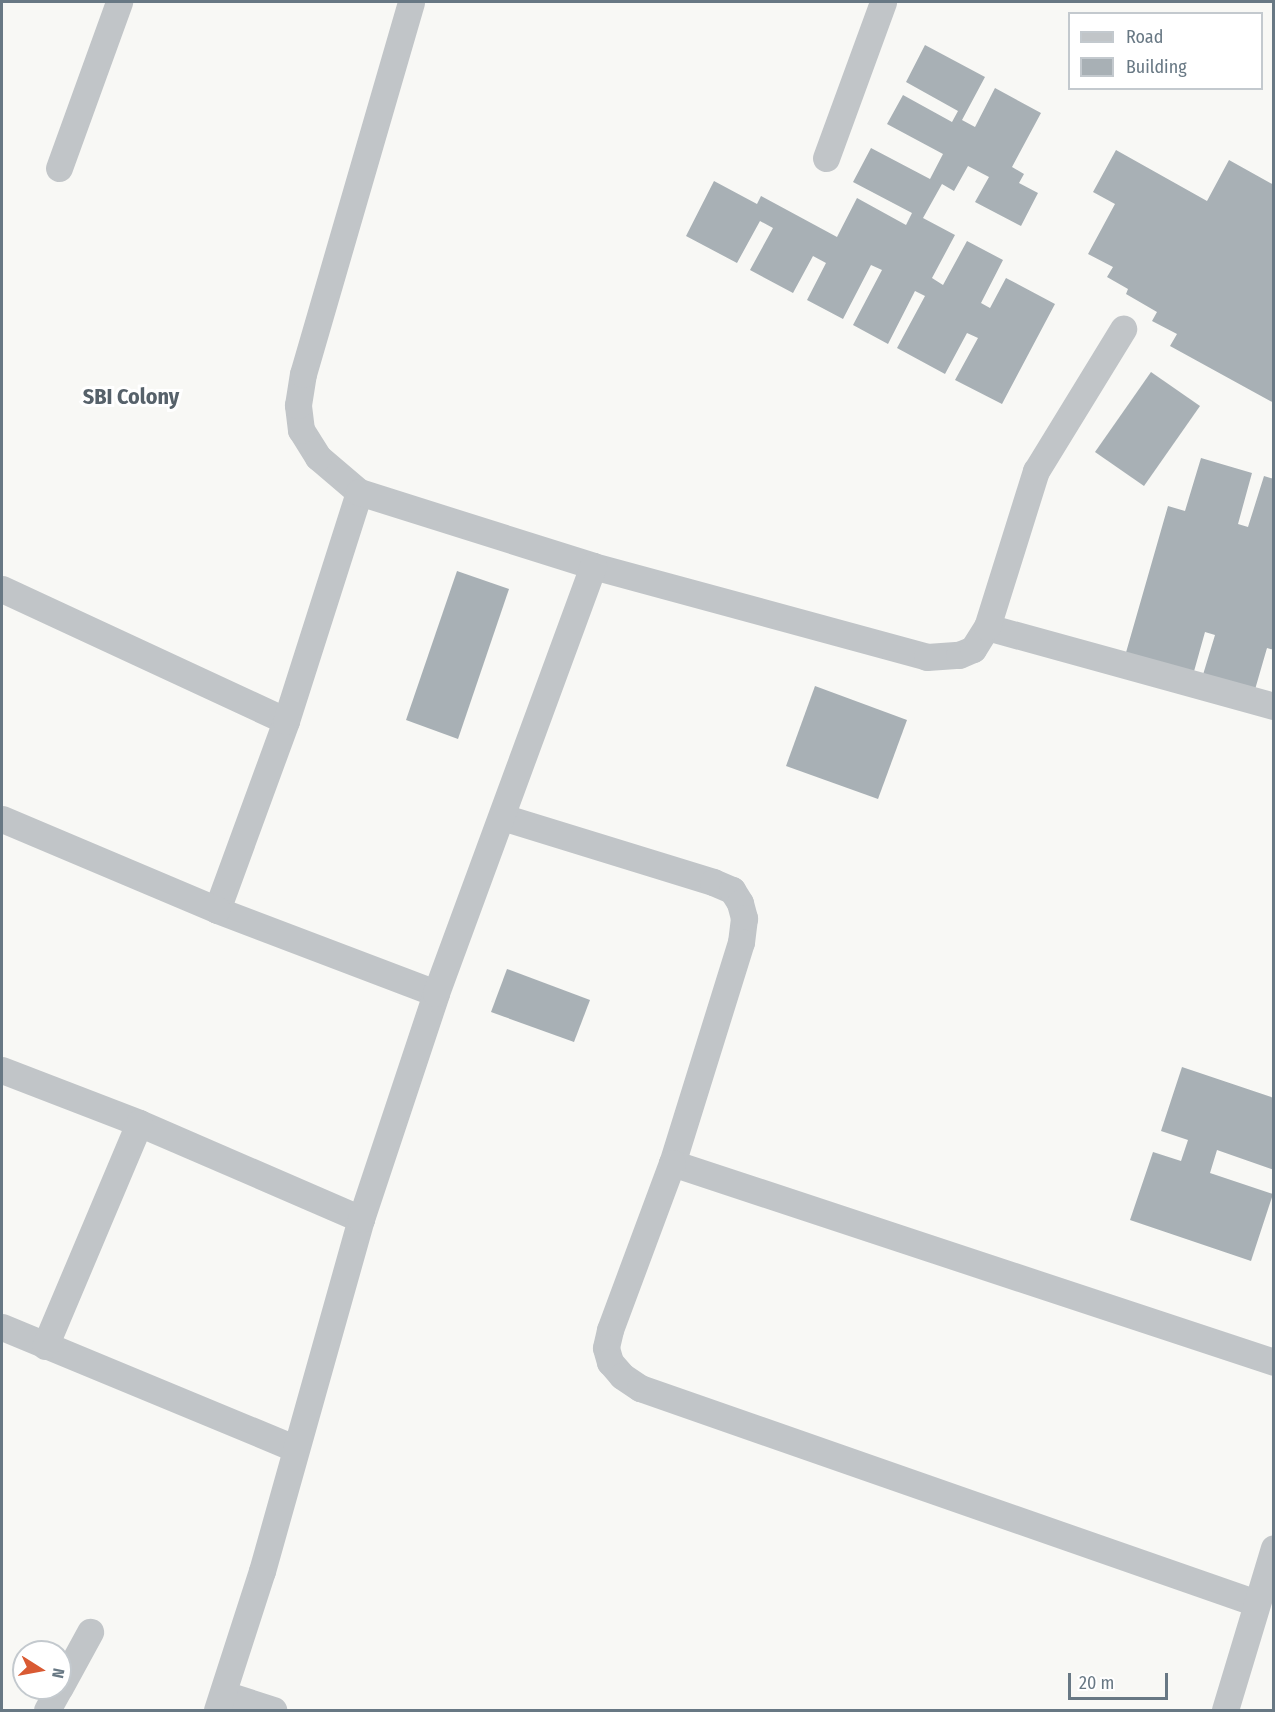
<!DOCTYPE html>
<html>
<head>
<meta charset="utf-8">
<style>
	body { margin:0 }
	#map { position:relative; width:1275px; height:1712px; overflow:hidden; background:#f8f8f5; font-family:"Fira Sans Condensed",sans-serif }
	div>[style] { position:absolute }
	[style*='--x'] { left:calc(var(--x)*1px); top:calc(var(--y)*1px); width:calc(var(--w)*1px); rotate:calc(var(--a)*1deg) }
	.building>* { inset:0; background:#a8b0b5 }
	.street>* { height:27px; margin:-13.5px; padding:0 13.5px; transform-origin:13.5px; border-radius:13.5px; background:#c1c5c8 }
	span { translate:-50% -50%; white-space:nowrap; text-align:center; line-height:1.15; -webkit-text-stroke:6px #fff; paint-order:stroke }
	.neighbourhood-label { font-size:22px; color:#56616a; font-weight:700 }
	.frame { position:absolute; inset:0; border:3px solid #687884; pointer-events:none }
	.legend { position:absolute; left:1068px; top:12px; width:195px; height:78px; box-sizing:border-box; background:#fff; border:2px solid #c3c9ce; margin:0; padding:8px 10px; list-style:none; font-size:18px; color:#687884 }
	.legend li { display:flex; align-items:center; gap:12px; height:30px }
	.legend b { width:30px; border:2px solid #c3c9ce }
	.north { position:absolute; left:12px; top:1640px; width:60px; height:60px; box-sizing:border-box; background:#fff; border:2px solid #c3c9ce; border-radius:50%; rotate:101deg; font-size:16px; font-weight:700; line-height:24px; text-align:center; color:#687884 }
	.north::after { content:''; display:block; margin:auto; width:21px; height:27px; background:#d95a33; clip-path:polygon(50% 0,100% 100%,50% 72%,0 100%) }
	.scale { position:absolute; left:1068px; top:1673px; width:100px; height:27px; box-sizing:border-box; border:3px solid #687884; border-top:0; padding-left:8px; font-size:18px; line-height:21px; white-space:nowrap; color:#687884; -webkit-text-stroke:4px #fff; paint-order:stroke }
</style>
</head>
<body>
<div id="map">
	<div class="building">
		<i style="clip-path:polygon(925px 45px,985px 77px,962px 120px,975px 127px,995px 88px,1041px 113px,1012px 167px,1024px 174px,1019px 183px,1038px 193px,1021px 226px,975px 202px,989px 177px,968px 166px,954px 191px,942px 184px,923px 218px,955px 235px,932px 278px,943px 285px,967px 241px,1003px 260px,981px 303px,990px 308px,1006px 278px,1055px 304px,1002px 404px,955px 380px,978px 338px,967px 333px,945px 374px,897px 348px,925px 296px,915px 291px,888px 344px,853px 325px,882px 270px,871px 265px,843px 319px,807px 300px,826px 263px,813px 256px,793px 293px,750px 270px,773px 228px,760px 221px,737px 263px,686px 236px,714px 181px,757px 204px,761px 196px,837px 237px,857px 198px,906px 225px,912px 213px,853px 182px,871px 148px,930px 179px,943px 154px,887px 124px,903px 95px,952px 122px,958px 111px,906px 82px)"></i>
		<i style="clip-path:polygon(1116px 150px,1207px 201px,1229px 160px,1274px 185px,1274px 403px,1170px 346px,1177px 334px,1152px 321px,1157px 312px,1126px 294px,1128px 289px,1107px 277px,1113px 267px,1088px 254px,1115px 204px,1093px 192px)"></i>
		<i style="clip-path:polygon(1151px 372px,1200px 406px,1144px 486px,1095px 452px)"></i>
		<i style="clip-path:polygon(1201px 458px,1252px 473px,1238px 524px,1248px 527px,1264px 476px,1274px 479px,1274px 650px,1267px 648px,1254px 693px,1202px 678px,1215px 635px,1205px 632px,1193px 675px,1125px 656px,1168px 506px,1185px 511px)"></i>
		<i style="clip-path:polygon(457px 571px,509px 589px,458px 739px,406px 720px)"></i>
		<i style="clip-path:polygon(815px 686px,907px 720px,878px 799px,786px 766px)"></i>
		<i style="clip-path:polygon(507px 969px,590px 1000px,574px 1042px,491px 1012px)"></i>
		<i style="clip-path:polygon(1182px 1067px,1274px 1098px,1274px 1170px,1217px 1150px,1210px 1173px,1273px 1194px,1251px 1261px,1130px 1220px,1153px 1152px,1181px 1161px,1188px 1140px,1161px 1131px)"></i>
	</div>
	<div class="street">
		<i style="--x:826;--y:158;--w:166;--a:-69.9"></i>
		<i style="--x:59;--y:168;--w:177;--a:-70.1"></i>
		<i style="--x:359;--y:492;--w:54;--a:-139.5"></i>
		<i style="--x:318;--y:457;--w:32;--a:-122"></i>
		<i style="--x:301;--y:430;--w:25;--a:-97"></i>
		<i style="--x:298;--y:405;--w:31;--a:-81"></i>
		<i style="--x:303;--y:374;--w:387;--a:-73.8"></i>
		<i style="--x:2;--y:589;--w:313;--a:24.9"></i>
		<i style="--x:286;--y:721;--w:201;--a:110.1"></i>
		<i style="--x:217;--y:910;--w:234;--a:20.8"></i>
		<i style="--x:987;--y:627;--w:298;--a:15.4"></i>
		<i style="--x:286;--y:721;--w:240;--a:-72.3"></i>
		<i style="--x:359;--y:492;--w:245;--a:17.5"></i>
		<i style="--x:593;--y:566;--w:346;--a:15.2"></i>
		<i style="--x:927;--y:657;--w:32;--a:-4"></i>
		<i style="--x:959;--y:655;--w:15;--a:-23"></i>
		<i style="--x:973;--y:649;--w:26;--a:-58"></i>
		<i style="--x:987;--y:627;--w:164;--a:-72.6"></i>
		<i style="--x:1036;--y:471;--w:167;--a:-58.5"></i>
		<i style="--x:502;--y:817;--w:221;--a:17.1"></i>
		<i style="--x:713;--y:882;--w:21;--a:23"></i>
		<i style="--x:732;--y:890;--w:15;--a:58"></i>
		<i style="--x:740;--y:903;--w:16;--a:75"></i>
		<i style="--x:744;--y:918;--w:24;--a:97"></i>
		<i style="--x:741;--y:942;--w:232;--a:107.3"></i>
		<i style="--x:672;--y:1163;--w:634;--a:18.29"></i>
		<i style="--x:2;--y:819;--w:233;--a:22.9"></i>
		<i style="--x:2;--y:1070;--w:147;--a:21.1"></i>
		<i style="--x:139;--y:1123;--w:242;--a:23.4"></i>
		<i style="--x:672;--y:1163;--w:178;--a:110.4"></i>
		<i style="--x:610;--y:1330;--w:18;--a:103"></i>
		<i style="--x:606;--y:1348;--w:15;--a:74"></i>
		<i style="--x:610;--y:1362;--w:18;--a:49"></i>
		<i style="--x:622;--y:1376;--w:22;--a:34"></i>
		<i style="--x:640;--y:1388;--w:652;--a:19.24"></i>
		<i style="--x:2;--y:1327;--w:316;--a:22.5"></i>
		<i style="--x:45;--y:1346;--w:242;--a:-67.1"></i>
		<i style="--x:60;--y:1687;--w:63;--a:-61.4"></i>
		<i style="--x:224;--y:1694;--w:52;--a:18.1"></i>
		<i style="--x:47;--y:1710;--w:25;--a:-61"></i>
		<i style="--x:217;--y:1710;--w:146;--a:-72.1"></i>
		<i style="--x:262;--y:1571;--w:366;--a:-74.3"></i>
		<i style="--x:361;--y:1219;--w:238;--a:-71.6"></i>
		<i style="--x:436;--y:993;--w:455;--a:-69.8"></i>
		<i style="--x:1225;--y:1710;--w:169;--a:-73.2"></i>
	</div>
	<div class="neighbourhood-label">
		<span style="left:131px;top:397px">SBI Colony</span>
	</div>
	<div class="frame"></div>
	<ul class="legend">
	<li><b style="height:8px;background:#c1c5c8"></b>Road</li>
	<li><b style="height:16px;background:#a8b0b5"></b>Building</li>
	</ul>
	<div class="north">N</div>
	<div class="scale">20 m</div>
</div>
</body>
</html>
